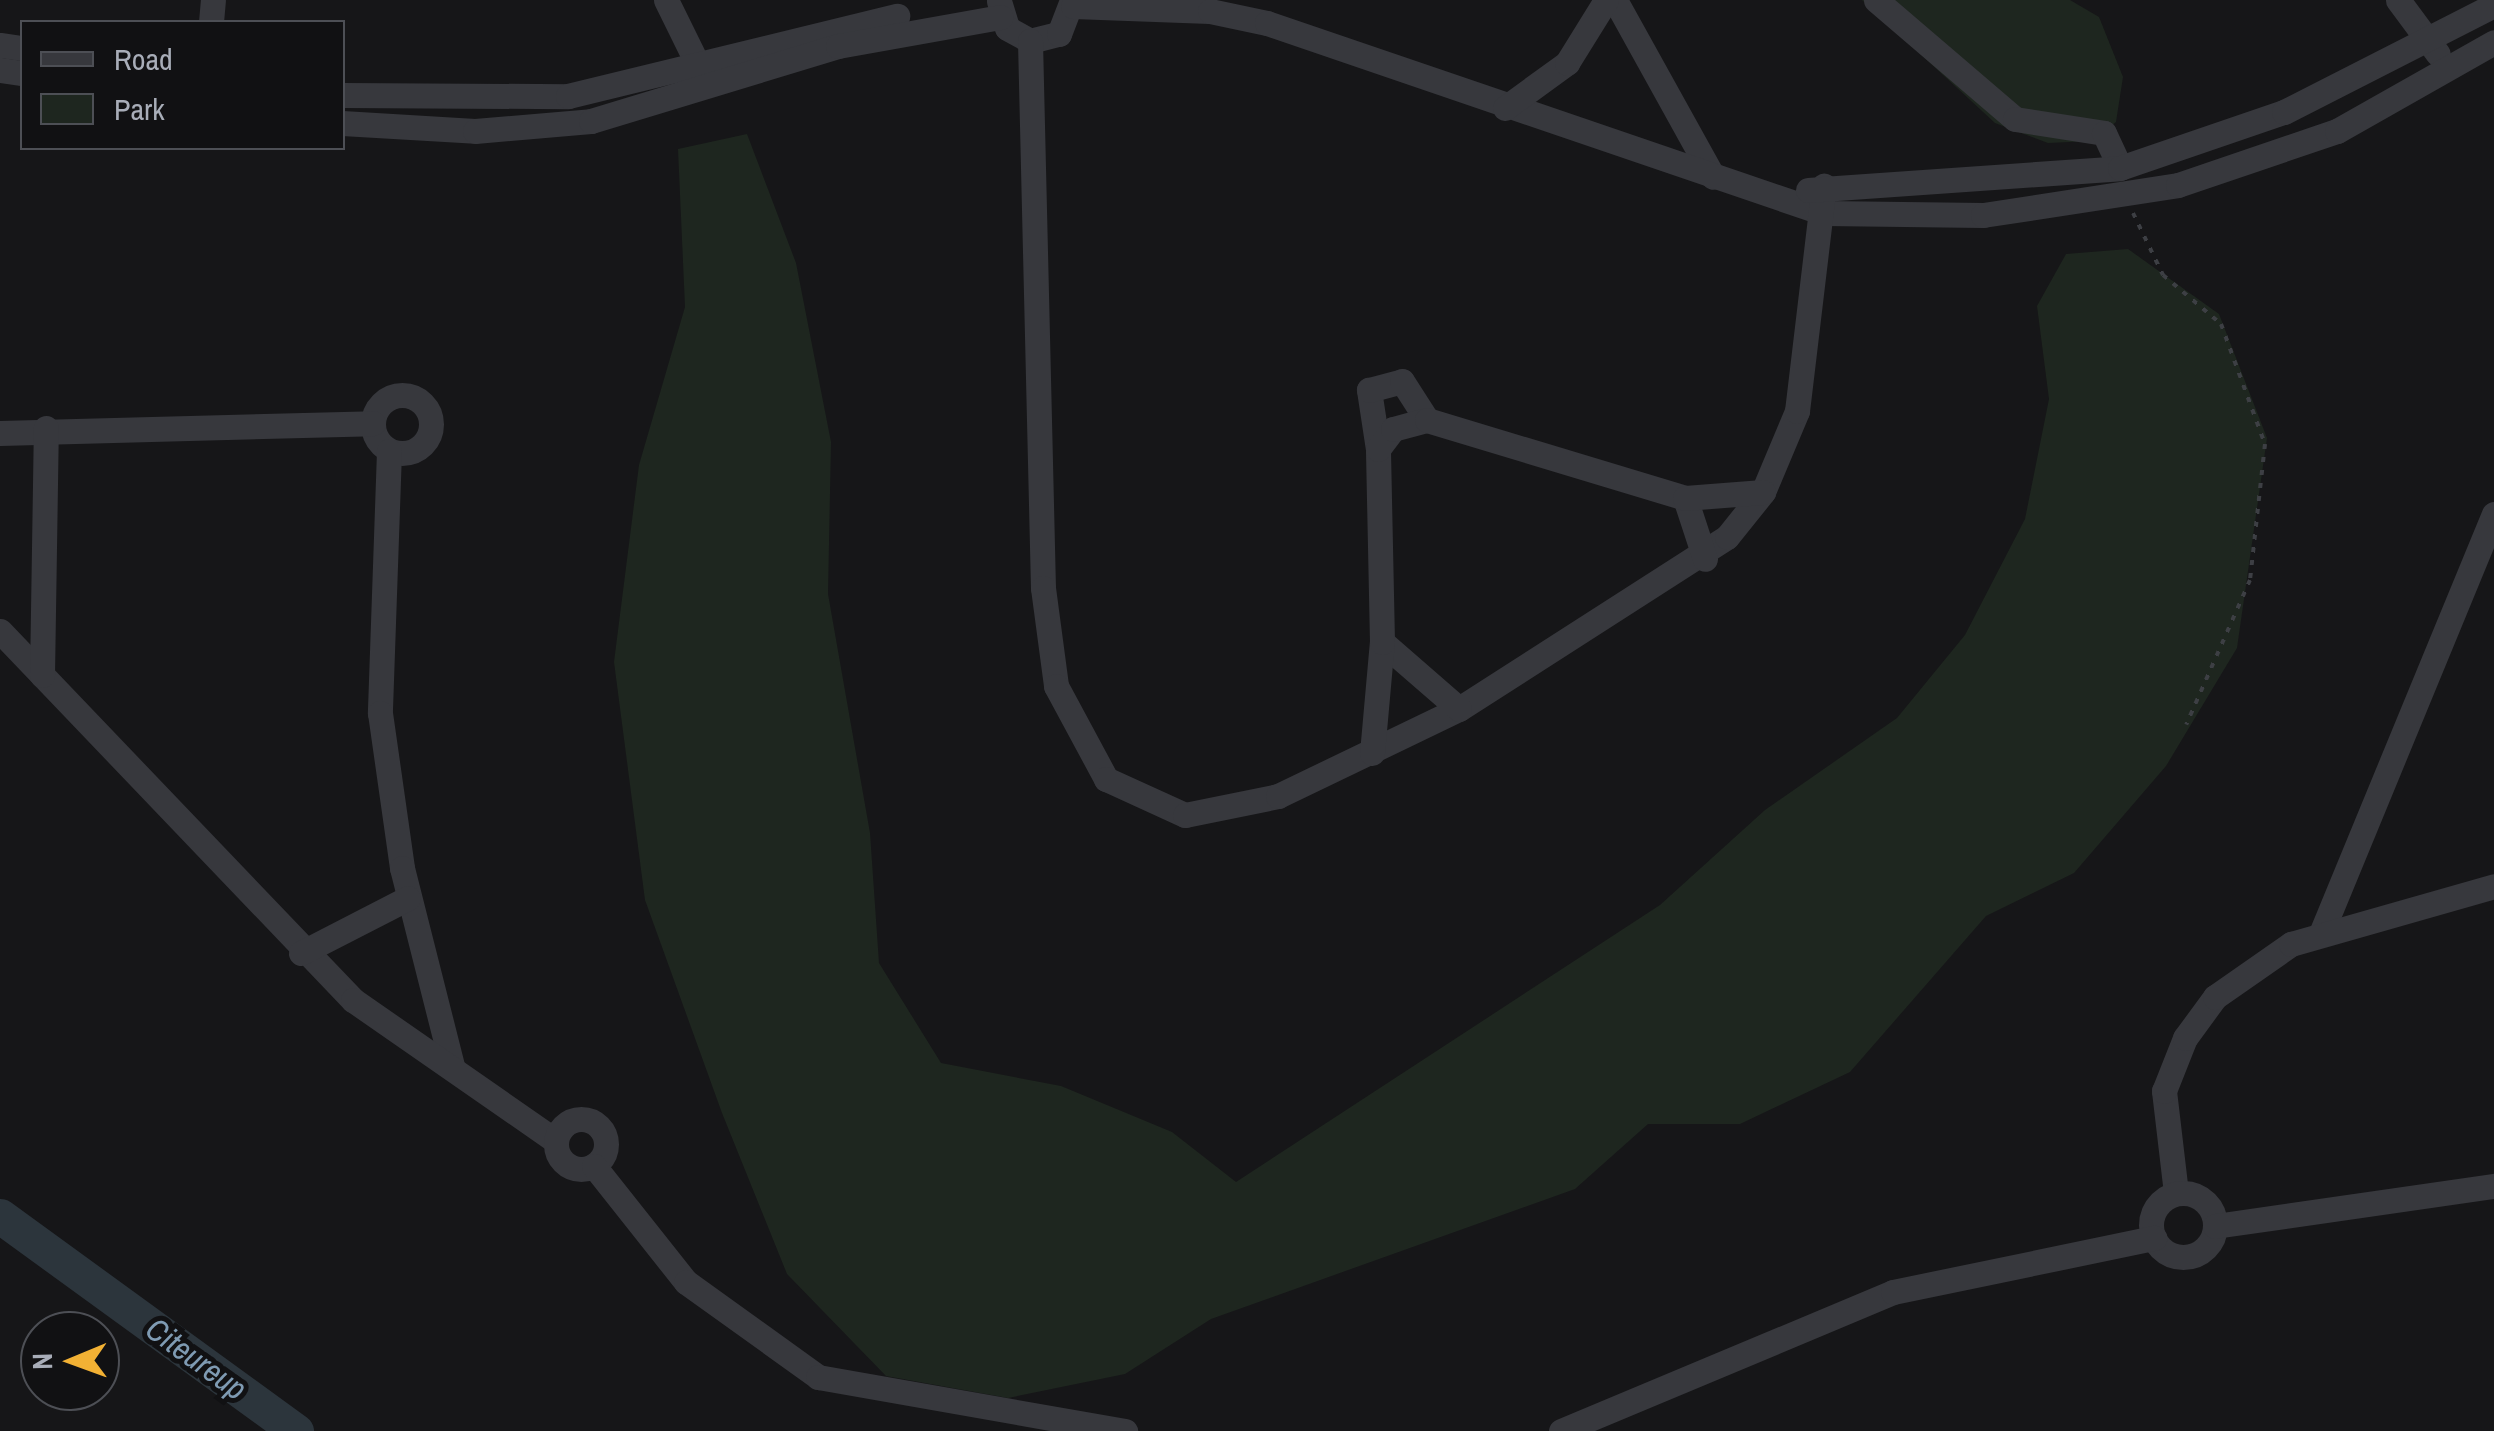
<!DOCTYPE html>
<html>
<head>
<meta charset="utf-8">
<style>
	body { margin:0 }
	#map { position:relative; width:2494px; height:1431px; overflow:hidden; background:#161618; font-family:"Archivo Narrow",sans-serif }
	div>[style] { position:absolute }
	[style*='--x'] { left:calc(var(--x)*1px); top:calc(var(--y)*1px); width:calc(var(--w)*1px); rotate:calc(var(--a)*1deg) }
	.green>* { inset:0; background:#1e261f }
	.river>* { height:35px; margin:-17.5px; padding:0 17.5px; transform-origin:17.5px; border-radius:17.5px; background:#2c353c }
	.path>* { height:4px; margin-top:-2px; transform-origin:0; background:repeating-linear-gradient(90deg,#3d3f44 0 5px,transparent 0 13px) }
	.minor>* { height:25px; margin:-12.5px; padding:0 12.5px; transform-origin:12.5px; border-radius:12.5px; background:#37383d }
	.minor>.ring { margin:-12.5px; padding:0; box-sizing:content-box; background:none; border:25px solid #37383d; border-radius:50% }
	span { translate:-50% -50%; white-space:nowrap; text-align:center; line-height:1.15; -webkit-text-stroke:10px #111113; paint-order:stroke }
	.water-label { font-size:32px; color:#7f9bb3; font-style:italic }
	.legend { position:absolute; left:20px; top:20px; width:325px; height:130px; box-sizing:border-box; background:#111113; border:2px solid #4d4f55; margin:0; padding:12px 18px; list-style:none; font-size:30px; color:#a8adb8 }
	.legend li { display:flex; align-items:center; gap:20px; height:50px }
	.legend b { width:50px; border:2px solid #4d4f55 }
	.north { position:absolute; left:20px; top:1311px; width:100px; height:100px; box-sizing:border-box; background:#111113; border:2px solid #4d4f55; border-radius:50%; rotate:269deg; font-size:28px; font-weight:700; line-height:40px; text-align:center; color:#a8adb8 }
	.north::after { content:''; display:block; margin:auto; width:35px; height:45px; background:#f2b134; clip-path:polygon(50% 0,100% 100%,50% 72%,0 100%) }
</style>
</head>
<body>
<div id="map">
	<div class="green">
		<i style="clip-path:polygon(1862px 0,2070px 0,2099px 17px,2123px 77px,2116px 122px,2092px 141px,2048px 143px,1995px 123px)"></i>
		<i style="clip-path:polygon(747px 134px,796px 263px,831px 442px,828px 594px,870px 833px,879px 963px,941px 1063px,1061px 1086px,1172px 1132px,1236px 1182px,1660px 905px,1765px 810px,1897px 718px,1965px 635px,2025px 519px,2049px 399px,2037px 306px,2066px 254px,2128px 249px,2219px 314px,2267px 438px,2237px 648px,2166px 766px,2074px 873px,1986px 916px,1850px 1072px,1740px 1124px,1648px 1124px,1575px 1189px,1211px 1319px,1125px 1374px,1008px 1398px,886px 1376px,787px 1274px,722px 1113px,645px 900px,614px 662px,639px 465px,685px 307px,678px 149px)"></i>
	</div>
	<div class="river">
		<i style="--x:0;--y:1216;--w:366;--a:36"></i>
	</div>
	<div class="path">
		<i style="--x:2133;--y:213;--w:69;--a:64.2"></i>
		<i style="--x:2163;--y:275;--w:76;--a:40.2"></i>
		<i style="--x:2221;--y:324;--w:128;--a:69.9"></i>
		<i style="--x:2265;--y:444;--w:137;--a:96.3"></i>
		<i style="--x:2250;--y:580;--w:158;--a:113.8"></i>
	</div>
	<div class="minor">
		<i style="--x:666;--y:0;--w:75;--a:63.8"></i>
		<i style="--x:1615;--y:0;--w:202;--a:61"></i>
		<i style="--x:1876;--y:0;--w:183;--a:40.6"></i>
		<i style="--x:2015;--y:119;--w:90;--a:8.9"></i>
		<i style="--x:2104;--y:133;--w:38;--a:65"></i>
		<i style="--x:2398;--y:0;--w:67;--a:53.5"></i>
		<i style="--x:999;--y:1;--w:28;--a:73"></i>
		<i style="--x:1007;--y:28;--w:26;--a:29"></i>
		<i style="--x:1030;--y:41;--w:30;--a:-14"></i>
		<i style="--x:1059;--y:34;--w:36;--a:-69"></i>
		<i style="--x:1073;--y:6;--w:137;--a:2.1"></i>
		<i style="--x:1210;--y:11;--w:58;--a:11.9"></i>
		<i style="--x:1267;--y:23;--w:589;--a:18.84"></i>
		<i style="--x:1824;--y:213;--w:159;--a:0.7"></i>
		<i style="--x:1983;--y:215;--w:197;--a:-8.7"></i>
		<i style="--x:2178;--y:185;--w:168;--a:-18.8"></i>
		<i style="--x:2337;--y:131;--w:180;--a:-29.5"></i>
		<i style="--x:211;--y:22;--w:22;--a:-85"></i>
		<i style="--x:1030;--y:41;--w:547;--a:88.64"></i>
		<i style="--x:1043;--y:588;--w:99;--a:82.4"></i>
		<i style="--x:1056;--y:686;--w:106;--a:61.7"></i>
		<i style="--x:1106;--y:779;--w:87;--a:24.5"></i>
		<i style="--x:1185;--y:815;--w:95;--a:-11.5"></i>
		<i style="--x:1278;--y:796;--w:201;--a:-25.7"></i>
		<i style="--x:1459;--y:709;--w:318;--a:-32.7"></i>
		<i style="--x:1727;--y:537;--w:58;--a:-51.3"></i>
		<i style="--x:1763;--y:492;--w:88;--a:-67.2"></i>
		<i style="--x:1797;--y:411;--w:227;--a:-83.2"></i>
		<i style="--x:0;--y:45;--w:22;--a:8"></i>
		<i style="--x:0;--y:70;--w:22;--a:8"></i>
		<i style="--x:342;--y:95;--w:226;--a:0.3"></i>
		<i style="--x:568;--y:96;--w:339;--a:-13.7"></i>
		<i style="--x:1505;--y:108;--w:77;--a:-36"></i>
		<i style="--x:1567;--y:63;--w:74;--a:-58.2"></i>
		<i style="--x:342;--y:123;--w:133;--a:3.4"></i>
		<i style="--x:475;--y:131;--w:116;--a:-4.9"></i>
		<i style="--x:591;--y:121;--w:258;--a:-16.9"></i>
		<i style="--x:838;--y:46;--w:165;--a:-10.1"></i>
		<i style="--x:1808;--y:190;--w:313;--a:-4"></i>
		<i style="--x:2120;--y:168;--w:173;--a:-18.9"></i>
		<i style="--x:2284;--y:112;--w:236;--a:-27"></i>
		<i class="ring" style="left:373px;top:395px;width:33px;height:33px"></i>
		<i style="--x:0;--y:433;--w:373;--a:-1.5"></i>
		<i style="--x:1378;--y:449;--w:60;--a:-98.7"></i>
		<i style="--x:1369;--y:390;--w:34;--a:-15"></i>
		<i style="--x:1402;--y:381;--w:46;--a:57.3"></i>
		<i style="--x:389;--y:451;--w:262;--a:92"></i>
		<i style="--x:380;--y:713;--w:157;--a:81.9"></i>
		<i style="--x:402;--y:868;--w:203;--a:75.8"></i>
		<i style="--x:1685;--y:498;--w:64;--a:71.8"></i>
		<i style="--x:0;--y:631;--w:511;--a:46.27"></i>
		<i style="--x:353;--y:1000;--w:247;--a:34.8"></i>
		<i style="--x:1382;--y:642;--w:102;--a:41"></i>
		<i style="--x:42;--y:675;--w:247;--a:-89.1"></i>
		<i style="--x:1372;--y:753;--w:111;--a:-84.9"></i>
		<i style="--x:1382;--y:642;--w:193;--a:-91.2"></i>
		<i style="--x:1378;--y:449;--w:25;--a:-53"></i>
		<i style="--x:1393;--y:429;--w:35;--a:-15"></i>
		<i style="--x:1427;--y:420;--w:270;--a:16.8"></i>
		<i style="--x:1685;--y:498;--w:78;--a:-4.4"></i>
		<i style="--x:2322;--y:931;--w:451;--a:-67.6"></i>
		<i style="--x:301;--y:953;--w:120;--a:-27.2"></i>
		<i class="ring" style="left:556px;top:1119px;width:25px;height:25px"></i>
		<i style="--x:594;--y:1166;--w:148;--a:51.6"></i>
		<i style="--x:686;--y:1282;--w:163;--a:35.7"></i>
		<i style="--x:818;--y:1377;--w:312;--a:10"></i>
		<i style="--x:2176;--y:1193;--w:103;--a:-96.7"></i>
		<i style="--x:2164;--y:1091;--w:57;--a:-68.4"></i>
		<i style="--x:2185;--y:1038;--w:51;--a:-53.8"></i>
		<i style="--x:2215;--y:997;--w:93;--a:-34.9"></i>
		<i style="--x:2291;--y:944;--w:211;--a:-15.9"></i>
		<i class="ring" style="left:2151px;top:1193px;width:39px;height:39px"></i>
		<i style="--x:2215;--y:1226;--w:282;--a:-8.2"></i>
		<i style="--x:1561;--y:1431;--w:360;--a:-22.7"></i>
		<i style="--x:1893;--y:1292;--w:267;--a:-11.7"></i>
	</div>
	<div class="water-label">
		<span style="left:196px;top:1359px;rotate:36deg">Citeureup</span>
	</div>
	<ul class="legend">
	<li><b style="height:12px;background:#37383d"></b>Road</li>
	<li><b style="height:28px;background:#1e261f"></b>Park</li>
	</ul>
	<div class="north">N</div>
</div>
</body>
</html>
